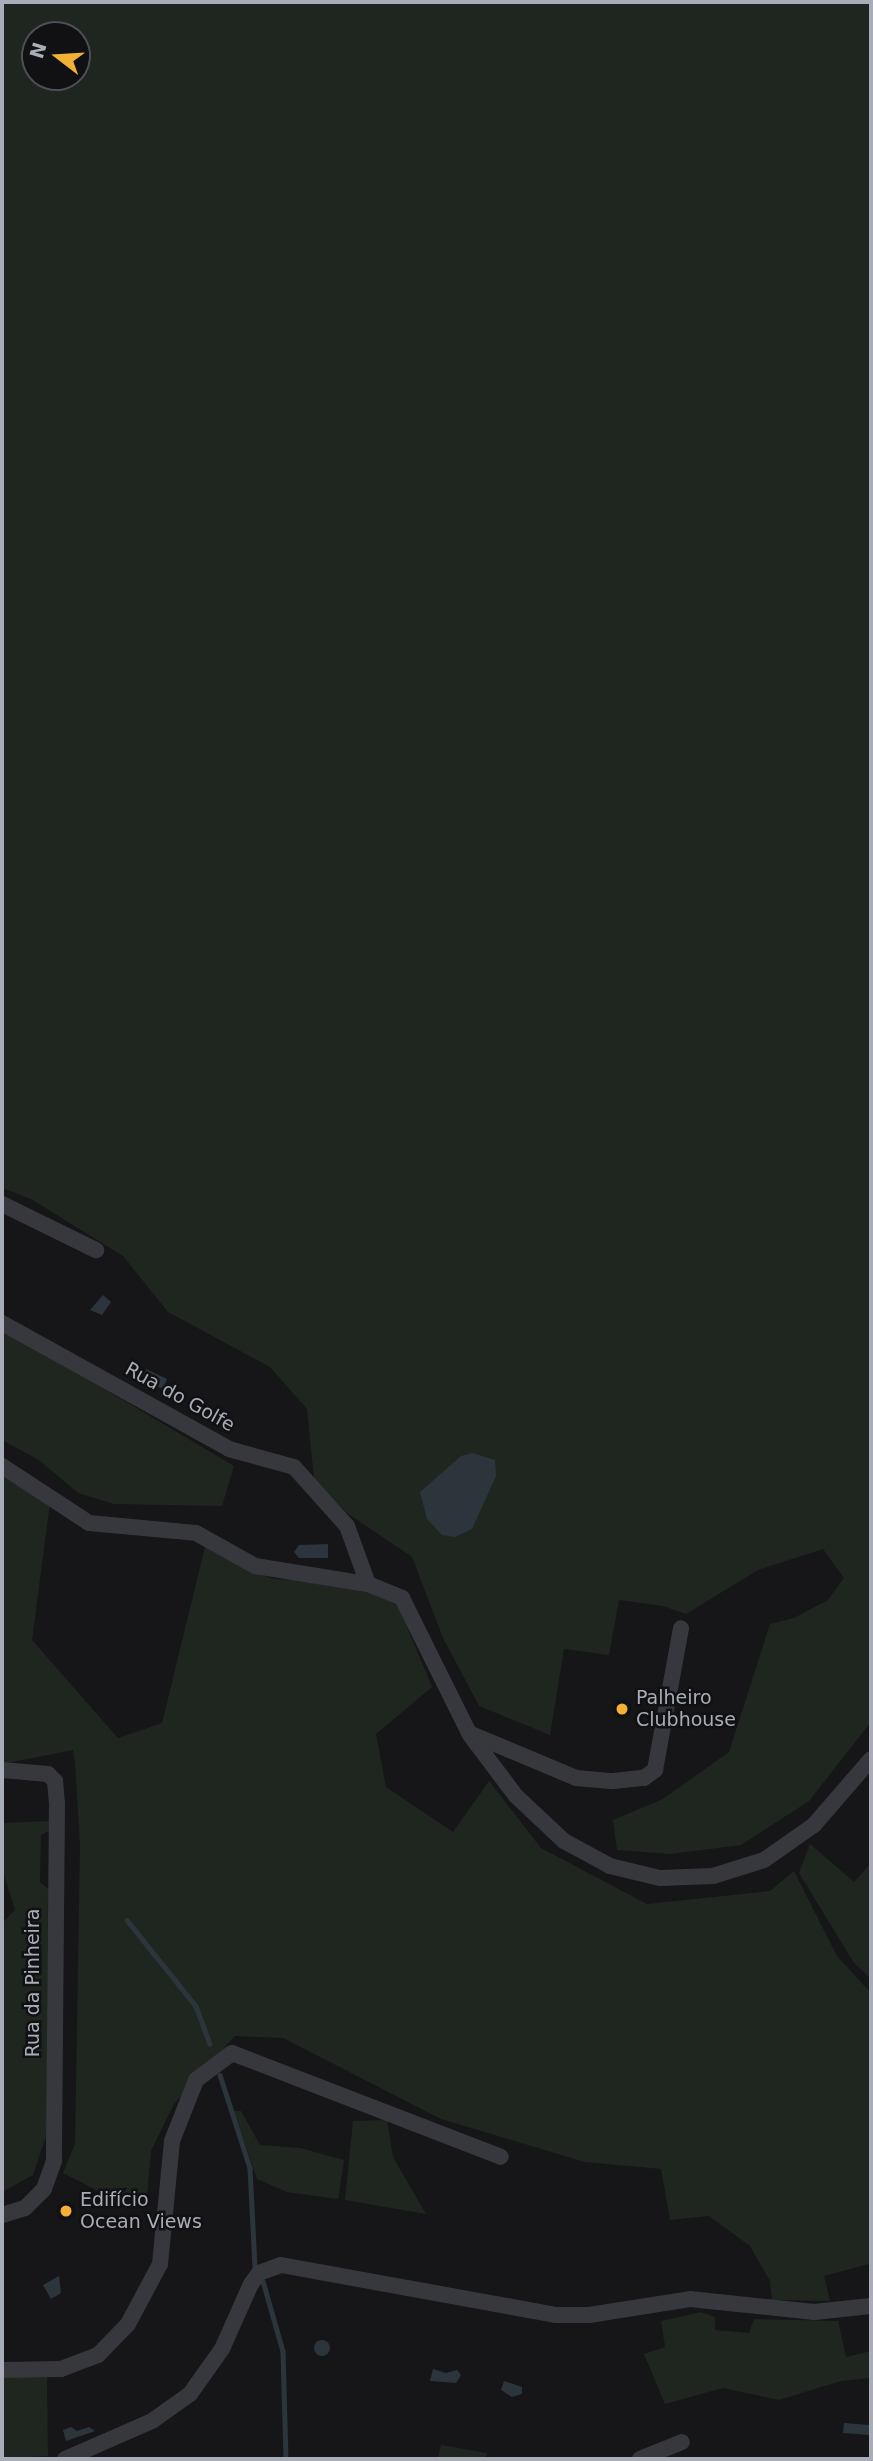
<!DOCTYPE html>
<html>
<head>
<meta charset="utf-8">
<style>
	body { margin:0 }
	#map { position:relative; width:873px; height:2461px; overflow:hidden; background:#161618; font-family:"DejaVu Sans",sans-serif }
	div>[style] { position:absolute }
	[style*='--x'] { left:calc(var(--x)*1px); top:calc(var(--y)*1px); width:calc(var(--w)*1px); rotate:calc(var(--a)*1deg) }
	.green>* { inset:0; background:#1e261f }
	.water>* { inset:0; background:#2c353c }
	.round { border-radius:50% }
	.stream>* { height:4.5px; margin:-2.25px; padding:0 2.25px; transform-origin:2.25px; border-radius:2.25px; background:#2c353c }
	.street>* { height:16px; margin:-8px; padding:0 8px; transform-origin:8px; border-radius:8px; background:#37383d }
	.dots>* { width:19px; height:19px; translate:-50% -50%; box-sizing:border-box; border:4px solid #111113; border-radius:50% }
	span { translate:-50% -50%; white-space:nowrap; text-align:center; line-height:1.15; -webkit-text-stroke:5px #111113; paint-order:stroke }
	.street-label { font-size:19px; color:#a8adb8 }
	.poi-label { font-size:19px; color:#a8adb8 }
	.left { translate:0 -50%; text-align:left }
	.frame { position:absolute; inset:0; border:4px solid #a8adb8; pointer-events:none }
	.north { position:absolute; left:21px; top:21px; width:70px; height:70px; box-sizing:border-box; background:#111113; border:2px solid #4d4f55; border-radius:50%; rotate:287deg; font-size:19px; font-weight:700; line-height:28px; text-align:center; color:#a8adb8 }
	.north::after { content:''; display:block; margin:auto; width:24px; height:32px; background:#f2b134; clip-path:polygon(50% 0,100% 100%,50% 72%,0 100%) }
</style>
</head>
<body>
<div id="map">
	<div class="green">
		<i style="clip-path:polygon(evenodd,2px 2px,871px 2px,871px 1722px,809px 1801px,741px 1845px,670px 1854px,617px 1850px,613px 1820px,663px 1799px,729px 1752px,770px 1624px,794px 1618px,828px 1600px,844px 1578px,823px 1549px,758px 1570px,686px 1614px,663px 1606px,619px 1600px,609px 1655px,564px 1649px,550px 1735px,479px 1706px,443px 1638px,412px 1557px,347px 1513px,314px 1479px,307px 1409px,270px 1367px,168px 1312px,123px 1256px,31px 1199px,2px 1188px,2px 2px,35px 35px,77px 35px,77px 77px,35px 77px,35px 35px)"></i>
		<i style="clip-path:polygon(2px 1328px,234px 1466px,222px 1506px,114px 1504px,78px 1493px,39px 1460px,2px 1440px)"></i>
		<i style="clip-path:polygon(2px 1472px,50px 1503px,32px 1640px,118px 1738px,162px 1723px,205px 1547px,249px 1571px,274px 1579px,363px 1584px,395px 1598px,432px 1687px,376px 1734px,386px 1787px,453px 1832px,489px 1781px,541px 1848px,647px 1904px,770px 1891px,794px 1871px,837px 1956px,871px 1993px,871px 2267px,869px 2264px,824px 2276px,830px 2301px,772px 2300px,770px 2281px,750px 2246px,709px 2216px,670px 2220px,661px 2169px,585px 2162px,441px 2119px,283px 2038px,235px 2036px,174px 2104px,151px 2151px,147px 2196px,110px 2197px,63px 2173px,75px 2144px,80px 1845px,75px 1763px,73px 1750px,2px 1764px)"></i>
		<i style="clip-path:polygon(51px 1821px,52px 1829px,41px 1835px,40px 1882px,48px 1889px,47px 2133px,33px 2175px,2px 2192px,2px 1923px,15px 1910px,2px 1869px,2px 1823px)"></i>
		<i style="clip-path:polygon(810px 1844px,854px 1882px,871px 1863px,871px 1979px,854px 1963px,799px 1873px)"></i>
		<i style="clip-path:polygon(234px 2111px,241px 2111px,260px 2145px,300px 2148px,344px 2160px,338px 2199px,287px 2192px,257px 2179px)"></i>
		<i style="clip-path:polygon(387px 2120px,393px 2157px,426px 2214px,345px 2200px,353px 2121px)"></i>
		<i style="clip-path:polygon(701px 2312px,715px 2317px,715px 2330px,749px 2333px,754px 2319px,838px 2321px,846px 2357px,871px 2351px,871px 2378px,841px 2381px,779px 2400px,723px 2388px,665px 2404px,644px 2354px,665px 2347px,661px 2321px)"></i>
		<i style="clip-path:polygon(2px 2376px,47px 2377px,48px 2456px,2px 2459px)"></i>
		<i style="clip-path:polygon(441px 2445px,487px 2453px,486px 2459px,438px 2459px)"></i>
	</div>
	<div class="water">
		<i style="clip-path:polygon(103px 1295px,111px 1302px,102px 1315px,90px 1310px)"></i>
		<i style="clip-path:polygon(146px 1369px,167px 1379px,163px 1389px,141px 1379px)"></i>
		<i style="clip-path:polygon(473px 1453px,495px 1460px,496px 1476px,472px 1529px,455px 1537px,442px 1535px,427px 1519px,420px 1492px,461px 1456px)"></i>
		<i style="clip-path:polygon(328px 1544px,328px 1558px,299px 1558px,294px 1552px,299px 1545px)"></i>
		<i style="clip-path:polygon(59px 2276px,61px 2293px,51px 2299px,43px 2285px)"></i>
		<i class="round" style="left:314px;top:2340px;width:16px;height:16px"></i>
		<i style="clip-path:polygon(433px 2369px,446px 2373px,457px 2370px,461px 2375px,456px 2383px,430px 2381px)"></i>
		<i style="clip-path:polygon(504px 2381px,522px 2387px,522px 2394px,512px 2397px,501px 2390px)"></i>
		<i style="clip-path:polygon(844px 2423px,870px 2425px,869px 2435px,843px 2433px)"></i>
		<i style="clip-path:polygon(71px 2427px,77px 2431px,89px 2427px,95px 2431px,66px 2441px,63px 2430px)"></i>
	</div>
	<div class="stream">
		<i style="--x:127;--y:1920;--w:110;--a:51.3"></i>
		<i style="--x:196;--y:2006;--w:40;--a:69.8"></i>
		<i style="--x:220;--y:2075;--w:98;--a:72.1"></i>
		<i style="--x:250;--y:2168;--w:98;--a:87.1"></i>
		<i style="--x:263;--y:2281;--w:73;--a:74.1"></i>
		<i style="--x:283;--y:2351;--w:106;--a:88.4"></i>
	</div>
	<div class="street">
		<i style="--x:2;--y:1204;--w:105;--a:26.1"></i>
		<i style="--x:2;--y:1323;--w:260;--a:29"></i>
		<i style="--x:229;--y:1449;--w:67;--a:15.5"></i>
		<i style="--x:294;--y:1467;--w:79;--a:48.1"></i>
		<i style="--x:347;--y:1526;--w:62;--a:70.1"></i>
		<i style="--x:2;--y:1466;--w:104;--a:33.2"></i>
		<i style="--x:89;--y:1523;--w:107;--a:5.3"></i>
		<i style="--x:196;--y:1533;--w:68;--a:29.2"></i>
		<i style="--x:255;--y:1566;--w:114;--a:9.1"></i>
		<i style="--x:368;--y:1584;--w:37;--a:22"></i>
		<i style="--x:402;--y:1598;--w:151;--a:63.6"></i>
		<i style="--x:469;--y:1733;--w:116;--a:22.8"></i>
		<i style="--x:576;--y:1778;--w:37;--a:5"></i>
		<i style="--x:613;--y:1781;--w:31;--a:-6"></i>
		<i style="--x:644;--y:1778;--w:14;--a:-36"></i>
		<i style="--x:655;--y:1770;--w:144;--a:-79.6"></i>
		<i style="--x:470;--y:1735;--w:76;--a:53"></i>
		<i style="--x:516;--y:1796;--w:66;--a:43.2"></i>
		<i style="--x:564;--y:1841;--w:52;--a:28.5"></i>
		<i style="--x:610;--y:1866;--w:51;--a:13.5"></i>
		<i style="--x:660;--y:1878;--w:53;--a:-2.2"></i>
		<i style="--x:713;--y:1876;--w:53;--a:-17.4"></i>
		<i style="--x:764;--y:1860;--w:61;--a:-35"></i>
		<i style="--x:814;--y:1825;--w:87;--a:-49.2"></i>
		<i style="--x:2;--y:1770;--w:46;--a:5"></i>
		<i style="--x:48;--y:1774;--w:10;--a:45"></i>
		<i style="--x:55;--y:1781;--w:22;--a:85"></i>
		<i style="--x:57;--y:1803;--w:358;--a:90.5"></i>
		<i style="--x:54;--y:2161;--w:30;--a:110"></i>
		<i style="--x:44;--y:2189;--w:27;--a:135"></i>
		<i style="--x:25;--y:2208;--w:24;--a:163"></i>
		<i style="--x:2;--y:2370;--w:59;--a:-1"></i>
		<i style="--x:61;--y:2369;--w:40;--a:-21"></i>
		<i style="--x:98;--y:2355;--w:43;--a:-45.9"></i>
		<i style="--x:128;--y:2324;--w:68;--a:-61.9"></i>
		<i style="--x:160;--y:2264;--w:124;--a:-84.4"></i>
		<i style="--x:172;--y:2141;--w:66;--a:-68.5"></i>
		<i style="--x:196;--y:2080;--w:45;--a:-36.9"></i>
		<i style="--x:232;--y:2053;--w:288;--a:21.1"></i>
		<i style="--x:65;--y:2459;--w:95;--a:-23.6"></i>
		<i style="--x:152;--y:2421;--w:47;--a:-35.4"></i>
		<i style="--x:190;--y:2394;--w:55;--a:-54.6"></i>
		<i style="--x:222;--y:2349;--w:71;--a:-66"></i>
		<i style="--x:251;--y:2284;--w:14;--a:-54"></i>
		<i style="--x:259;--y:2273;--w:23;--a:-20"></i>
		<i style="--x:281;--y:2265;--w:280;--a:10.3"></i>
		<i style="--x:556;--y:2315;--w:33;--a:0"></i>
		<i style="--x:589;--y:2315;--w:102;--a:-9"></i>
		<i style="--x:690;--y:2299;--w:125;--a:6"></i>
		<i style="--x:814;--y:2312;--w:57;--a:-6"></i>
		<i style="--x:640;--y:2459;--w:45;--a:-22"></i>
	</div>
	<div class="dots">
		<i style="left:622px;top:1709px;background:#f2b134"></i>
		<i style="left:66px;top:2211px;background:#f2b134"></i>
	</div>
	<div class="street-label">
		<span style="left:180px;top:1397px;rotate:29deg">Rua do Golfe</span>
		<span style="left:33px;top:1983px;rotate:-90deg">Rua da Pinheira</span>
	</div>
	<div class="poi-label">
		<span class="left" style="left:636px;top:1709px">Palheiro<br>Clubhouse</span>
		<span class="left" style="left:80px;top:2211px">Edifício<br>Ocean Views</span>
	</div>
	<div class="frame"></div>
	<div class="north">N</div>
</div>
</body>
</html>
